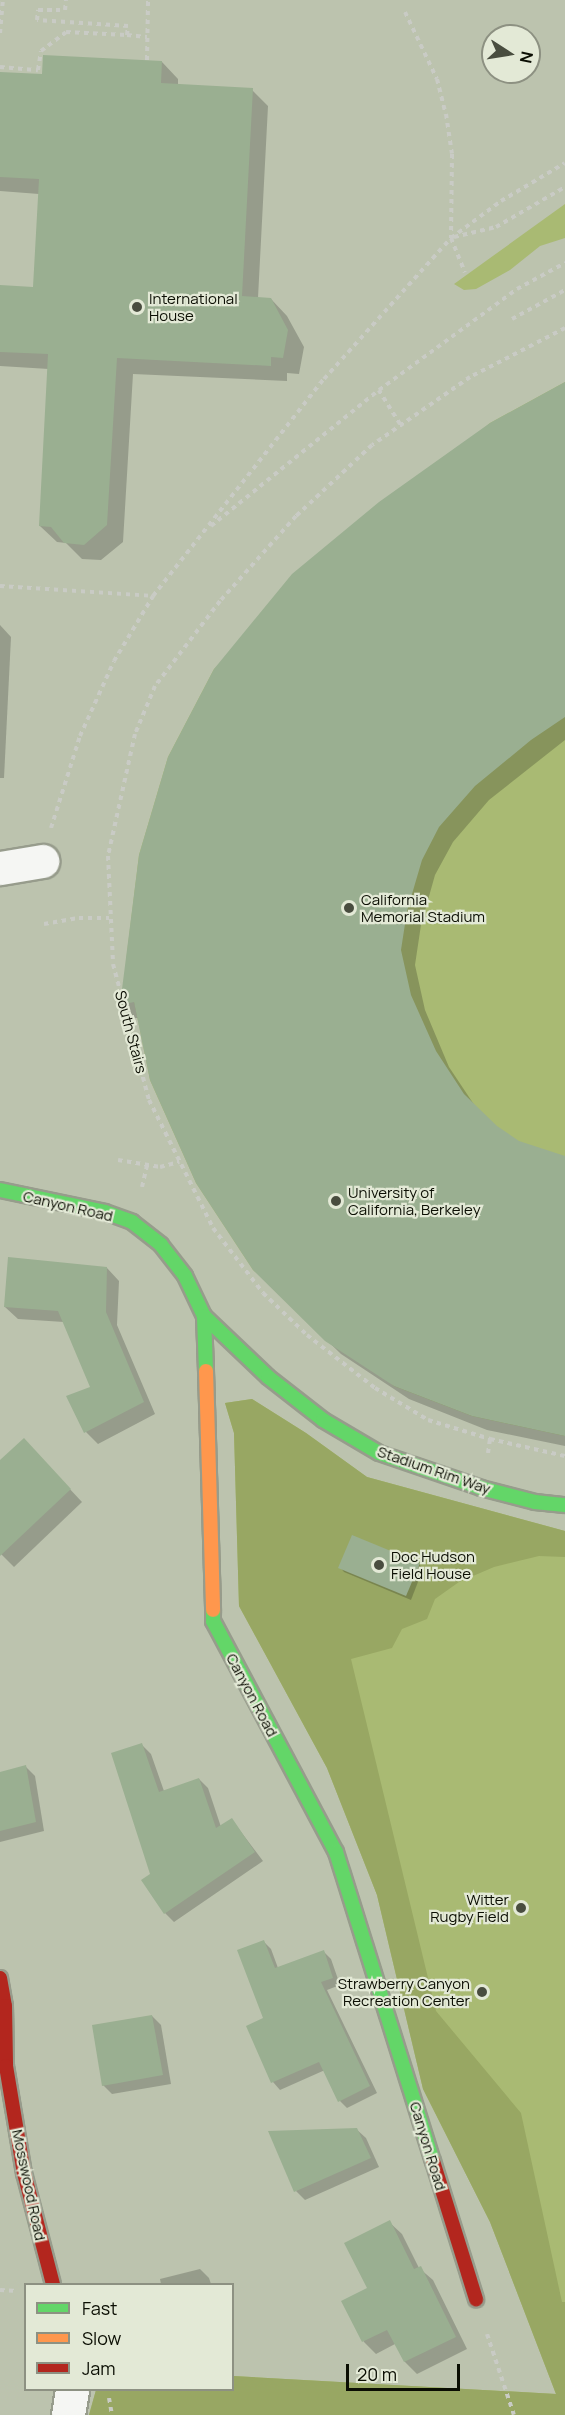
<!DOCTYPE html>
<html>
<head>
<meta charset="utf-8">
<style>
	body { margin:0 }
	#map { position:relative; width:565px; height:2415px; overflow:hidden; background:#bcc3ae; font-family:Manrope,sans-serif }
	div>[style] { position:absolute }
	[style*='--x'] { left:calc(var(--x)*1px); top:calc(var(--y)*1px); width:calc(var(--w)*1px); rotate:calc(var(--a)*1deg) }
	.green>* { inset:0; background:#a9ba73 }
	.forest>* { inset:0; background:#98a763 }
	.shadow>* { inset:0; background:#0003 }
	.building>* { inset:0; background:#9aaf91 }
	.path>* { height:4px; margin-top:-2px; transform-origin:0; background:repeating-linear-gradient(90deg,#c9cbc5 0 4.5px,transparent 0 9px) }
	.roads { filter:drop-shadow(2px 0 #979c8c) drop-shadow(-2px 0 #979c8c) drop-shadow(0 2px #979c8c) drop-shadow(0 -2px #979c8c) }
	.street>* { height:33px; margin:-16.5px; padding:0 16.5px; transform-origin:16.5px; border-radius:16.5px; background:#f5f6f3 }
	.fast>* { height:14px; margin:-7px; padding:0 7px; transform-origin:7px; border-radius:7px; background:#63d668 }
	.slow>* { height:14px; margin:-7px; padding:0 7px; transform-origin:7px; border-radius:7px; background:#ff974d }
	.jam>* { height:14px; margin:-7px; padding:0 7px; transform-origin:7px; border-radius:7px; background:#b3261e }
	.dots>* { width:16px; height:16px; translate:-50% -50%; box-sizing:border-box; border:3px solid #e3e9d6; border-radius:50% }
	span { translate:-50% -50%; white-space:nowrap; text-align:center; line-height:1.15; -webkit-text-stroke:4.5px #e3e9d6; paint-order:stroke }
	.poi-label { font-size:15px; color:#0b0e03 }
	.left { translate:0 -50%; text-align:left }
	.right { translate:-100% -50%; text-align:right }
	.street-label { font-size:15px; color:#0b0e03 }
	.legend { position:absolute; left:24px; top:2283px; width:210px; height:108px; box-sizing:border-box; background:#e3e9d6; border:2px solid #8d9182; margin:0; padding:8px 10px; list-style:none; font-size:18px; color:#0b0e03 }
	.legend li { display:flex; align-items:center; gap:12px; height:30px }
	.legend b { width:30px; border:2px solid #8d9182 }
	.north { position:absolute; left:481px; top:24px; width:60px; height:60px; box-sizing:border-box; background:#e3e9d6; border:2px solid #8d9182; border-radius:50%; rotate:102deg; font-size:16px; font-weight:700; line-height:24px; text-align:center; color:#0b0e03 }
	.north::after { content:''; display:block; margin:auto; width:21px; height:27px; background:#494d3f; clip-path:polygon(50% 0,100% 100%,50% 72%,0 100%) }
	.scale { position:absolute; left:346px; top:2364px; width:114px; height:27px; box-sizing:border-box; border:3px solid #0b0e03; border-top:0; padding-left:8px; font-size:18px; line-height:21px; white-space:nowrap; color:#0b0e03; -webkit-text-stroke:4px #e3e9d6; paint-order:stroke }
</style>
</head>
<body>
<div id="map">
	<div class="green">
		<i style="clip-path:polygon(565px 204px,565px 238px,540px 246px,510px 270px,476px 289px,464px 290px,454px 284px)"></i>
		<i style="clip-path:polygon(565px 382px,565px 1436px,472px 1416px,394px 1386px,253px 1270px,196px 1183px,150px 1080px,126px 961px,139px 855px,168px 757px,214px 669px,490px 423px)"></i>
		<i style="clip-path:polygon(252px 1399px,306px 1433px,367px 1477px,565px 1531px,565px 2415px,89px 2415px,96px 2390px,232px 2390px,233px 2376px,556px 2394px,490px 2222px,423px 2089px,377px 1895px,327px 1768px,239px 1606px,234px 1433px,225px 1403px)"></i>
	</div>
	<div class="forest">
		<i style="clip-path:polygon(252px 1399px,306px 1433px,367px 1477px,565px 1531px,565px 1557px,539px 1556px,494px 1567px,459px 1582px,435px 1599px,427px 1619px,402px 1629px,392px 1648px,351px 1659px,436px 2011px,521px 2113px,562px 2302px,565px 2302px,565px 2415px,89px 2415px,96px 2390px,232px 2390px,233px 2376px,556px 2394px,490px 2222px,423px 2089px,377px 1895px,327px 1768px,239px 1606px,234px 1433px,225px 1403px)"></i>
	</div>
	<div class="shadow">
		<i style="clip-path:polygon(162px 62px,178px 79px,178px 86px,252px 90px,268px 106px,258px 298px,271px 299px,287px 316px,304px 347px,299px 374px,287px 373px,287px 381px,133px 374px,123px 542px,101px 560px,82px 559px,66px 543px,57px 542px,40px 526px,49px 369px,0 366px,0 286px,34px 288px,39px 194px,0 191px,0 73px,43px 76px)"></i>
		<i style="clip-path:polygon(565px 384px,565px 740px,489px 800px,453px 842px,435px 875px,421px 925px,415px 965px,425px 1010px,449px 1067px,477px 1109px,496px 1128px,518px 1142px,565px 1158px,565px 1446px,487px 1430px,409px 1399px,341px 1354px,269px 1284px,139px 1018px,135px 1018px,122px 1004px)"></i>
		<i style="clip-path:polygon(0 625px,11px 637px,4px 778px,0 778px)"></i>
		<i style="clip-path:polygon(107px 1268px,119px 1281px,117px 1325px,155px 1414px,98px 1444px,86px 1432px,92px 1388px,64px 1322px,18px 1319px,5px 1307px)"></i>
		<i style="clip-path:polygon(35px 1452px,82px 1502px,14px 1567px,0 1553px,0 1462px)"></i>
		<i style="clip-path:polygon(419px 1564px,423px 1569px,411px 1600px,344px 1572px,340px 1567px)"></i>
		<i style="clip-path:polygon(142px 1745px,151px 1754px,164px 1791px,199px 1779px,208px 1788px,221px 1827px,232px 1820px,263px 1861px,174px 1922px,165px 1913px,152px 1874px)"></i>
		<i style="clip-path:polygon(26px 1767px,35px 1776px,44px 1831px,0 1842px,0 1773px)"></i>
		<i style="clip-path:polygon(263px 1941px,271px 1949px,278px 1968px,324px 1952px,331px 1959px,340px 1985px,327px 1990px,377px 2093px,347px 2108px,340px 2101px,325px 2070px,280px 2090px,273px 2082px,248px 2027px,265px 2019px)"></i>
		<i style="clip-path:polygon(152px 2016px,161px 2025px,171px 2084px,112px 2094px,103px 2085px)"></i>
		<i style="clip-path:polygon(356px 2129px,366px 2138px,379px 2167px,305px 2200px,296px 2191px)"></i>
		<i style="clip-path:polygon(389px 2222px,402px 2234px,419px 2268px,433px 2280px,467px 2349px,417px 2374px,405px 2362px,395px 2344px,376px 2354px,364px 2342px,343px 2302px,369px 2289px)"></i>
		<i style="clip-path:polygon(200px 2269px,209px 2278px,211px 2284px,161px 2284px,160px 2279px)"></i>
	</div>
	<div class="building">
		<i style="clip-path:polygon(43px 55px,162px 61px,161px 83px,253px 88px,242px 296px,271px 298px,288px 330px,283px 358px,271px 357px,271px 366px,117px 358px,107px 525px,84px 545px,64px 543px,51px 527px,39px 526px,48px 354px,0 352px,0 285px,33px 287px,39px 179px,0 177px,0 72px,42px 74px)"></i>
		<i style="clip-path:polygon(565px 382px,565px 717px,531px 740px,475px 786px,439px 827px,422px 860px,407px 911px,401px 950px,411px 995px,436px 1051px,464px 1094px,497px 1126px,519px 1141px,565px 1156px,565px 1436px,472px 1416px,394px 1386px,325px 1341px,253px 1270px,196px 1183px,150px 1080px,134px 1002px,120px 1005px,139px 855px,168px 757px,214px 669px,292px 574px,379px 502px,490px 423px)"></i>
		<i style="clip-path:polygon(8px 1257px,107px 1267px,106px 1312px,144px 1402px,84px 1433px,66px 1396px,90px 1387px,58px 1311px,4px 1307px)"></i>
		<i style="clip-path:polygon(24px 1438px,71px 1489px,0 1556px,0 1460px)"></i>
		<i style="clip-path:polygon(352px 1535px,420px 1563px,406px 1596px,338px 1568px)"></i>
		<i style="clip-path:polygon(142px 1743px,159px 1792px,199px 1778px,216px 1828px,232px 1818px,255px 1852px,164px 1914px,141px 1880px,150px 1874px,111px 1753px)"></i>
		<i style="clip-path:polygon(26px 1765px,36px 1822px,0 1831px,0 1772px)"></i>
		<i style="clip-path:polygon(264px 1940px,275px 1968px,324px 1950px,333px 1978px,321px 1982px,370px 2086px,338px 2102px,319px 2062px,271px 2083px,246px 2026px,263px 2018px,237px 1950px)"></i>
		<i style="clip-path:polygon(152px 2015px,163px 2075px,102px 2086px,92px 2025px)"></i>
		<i style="clip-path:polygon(357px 2128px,371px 2158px,294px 2192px,268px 2131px)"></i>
		<i style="clip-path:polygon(390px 2220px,414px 2269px,421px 2266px,456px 2337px,404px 2362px,387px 2330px,362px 2342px,341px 2301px,367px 2288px,344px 2243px)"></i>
	</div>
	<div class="path">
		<i style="--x:405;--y:12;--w:74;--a:64.5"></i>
		<i style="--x:437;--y:79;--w:36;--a:76"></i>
		<i style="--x:446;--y:114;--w:40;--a:81.5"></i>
		<i style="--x:452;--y:154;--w:84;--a:90.7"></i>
		<i style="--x:451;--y:238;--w:37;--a:68"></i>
		<i style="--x:0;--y:33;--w:33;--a:-85"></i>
		<i style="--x:127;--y:35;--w:20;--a:6"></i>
		<i style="--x:147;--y:60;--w:60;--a:-89"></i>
		<i style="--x:0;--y:67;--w:38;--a:5"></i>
		<i style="--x:38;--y:70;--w:19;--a:-81"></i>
		<i style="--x:41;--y:51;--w:31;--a:-37"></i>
		<i style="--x:66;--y:32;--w:61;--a:2.8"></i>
		<i style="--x:127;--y:35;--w:9;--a:-84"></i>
		<i style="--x:128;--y:26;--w:91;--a:-176.2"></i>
		<i style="--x:37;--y:20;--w:10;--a:-84"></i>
		<i style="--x:38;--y:10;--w:27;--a:0"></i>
		<i style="--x:65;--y:10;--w:10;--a:-84"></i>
		<i style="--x:454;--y:237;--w:43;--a:-13.4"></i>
		<i style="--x:496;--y:227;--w:80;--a:-30.1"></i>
		<i style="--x:512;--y:319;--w:60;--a:-28.7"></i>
		<i style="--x:565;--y:328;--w:107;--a:152.7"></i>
		<i style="--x:470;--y:377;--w:119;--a:145.2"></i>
		<i style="--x:372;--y:445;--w:104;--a:136.9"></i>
		<i style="--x:296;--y:516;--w:114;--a:131.8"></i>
		<i style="--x:220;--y:601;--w:107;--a:127.4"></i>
		<i style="--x:155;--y:686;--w:52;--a:112.6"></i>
		<i style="--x:135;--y:734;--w:125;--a:102.5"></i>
		<i style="--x:108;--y:856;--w:108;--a:87.3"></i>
		<i style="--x:113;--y:964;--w:141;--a:75.2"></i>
		<i style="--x:149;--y:1100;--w:143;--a:63.4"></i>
		<i style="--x:213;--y:1228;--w:82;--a:52.4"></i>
		<i style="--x:263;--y:1293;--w:61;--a:43.7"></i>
		<i style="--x:307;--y:1335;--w:86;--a:37.9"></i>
		<i style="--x:375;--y:1388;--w:62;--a:31.1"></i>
		<i style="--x:428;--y:1420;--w:65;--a:17"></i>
		<i style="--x:490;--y:1439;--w:77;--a:12.8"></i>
		<i style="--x:400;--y:424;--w:40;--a:-122"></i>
		<i style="--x:379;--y:390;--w:171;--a:-36.2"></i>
		<i style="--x:517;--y:289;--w:55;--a:-28.4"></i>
		<i style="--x:211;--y:526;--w:216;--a:-39"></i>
		<i style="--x:0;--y:586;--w:153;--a:3.7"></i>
		<i style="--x:51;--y:828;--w:96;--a:-72.5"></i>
		<i style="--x:80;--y:736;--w:82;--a:-65.6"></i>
		<i style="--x:114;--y:661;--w:76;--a:-59"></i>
		<i style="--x:153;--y:596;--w:276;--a:-51.8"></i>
		<i style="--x:324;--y:379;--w:190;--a:-48"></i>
		<i style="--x:451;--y:238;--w:62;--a:-36.5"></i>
		<i style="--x:501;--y:201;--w:74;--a:-30.7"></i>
		<i style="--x:44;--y:924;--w:36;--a:-10"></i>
		<i style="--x:79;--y:918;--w:30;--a:0"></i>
		<i style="--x:118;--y:1160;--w:43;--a:9.5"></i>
		<i style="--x:160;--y:1167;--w:20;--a:-15"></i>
		<i style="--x:142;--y:1187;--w:23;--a:-77"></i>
		<i style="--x:488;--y:1453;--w:14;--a:-82"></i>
		<i style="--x:0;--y:2290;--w:17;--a:3"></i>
		<i style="--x:487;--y:2334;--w:85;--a:71.6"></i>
		<i style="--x:109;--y:2398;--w:17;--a:80"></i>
	</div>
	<div class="roads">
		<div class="street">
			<i style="--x:0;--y:868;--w:43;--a:-9.5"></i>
			<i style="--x:68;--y:2415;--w:25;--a:-81"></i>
		</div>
		<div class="fast">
			<i style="--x:0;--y:1190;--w:107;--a:11.8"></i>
			<i style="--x:105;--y:1212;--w:29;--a:20"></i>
			<i style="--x:132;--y:1222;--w:37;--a:38"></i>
			<i style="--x:161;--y:1245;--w:39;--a:52"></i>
			<i style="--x:185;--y:1276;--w:44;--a:64.6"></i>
			<i style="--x:204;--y:1316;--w:55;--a:87.9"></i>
			<i style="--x:204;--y:1316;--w:88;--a:43.6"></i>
			<i style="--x:268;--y:1377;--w:70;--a:38"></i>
			<i style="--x:323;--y:1420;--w:65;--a:30.5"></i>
			<i style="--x:379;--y:1453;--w:108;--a:18.9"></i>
			<i style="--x:481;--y:1488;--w:56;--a:14.5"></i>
			<i style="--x:535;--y:1502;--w:30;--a:6"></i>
			<i style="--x:213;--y:1610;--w:11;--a:90"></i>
			<i style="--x:213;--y:1621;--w:262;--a:62"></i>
			<i style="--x:336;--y:1852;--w:324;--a:72.6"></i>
		</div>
		<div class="slow">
			<i style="--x:206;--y:1371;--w:239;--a:88.3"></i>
		</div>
		<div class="jam">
			<i style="--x:0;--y:1978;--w:28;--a:80"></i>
			<i style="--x:5;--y:2006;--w:60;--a:89"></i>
			<i style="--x:6;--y:2066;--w:109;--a:80.5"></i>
			<i style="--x:24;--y:2173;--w:115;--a:75.4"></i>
			<i style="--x:433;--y:2161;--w:145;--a:72.7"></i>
		</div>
	</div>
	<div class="dots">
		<i style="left:137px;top:307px;background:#494d3f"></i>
		<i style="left:349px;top:908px;background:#494d3f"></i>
		<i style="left:336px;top:1201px;background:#494d3f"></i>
		<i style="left:379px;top:1565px;background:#494d3f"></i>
		<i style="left:521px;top:1908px;background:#494d3f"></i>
		<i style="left:482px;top:1992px;background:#494d3f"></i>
	</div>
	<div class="poi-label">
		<span class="left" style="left:149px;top:307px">International<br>House</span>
		<span class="left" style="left:361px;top:908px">California<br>Memorial Stadium</span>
		<span class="left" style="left:348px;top:1201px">University of<br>California, Berkeley</span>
		<span class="left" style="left:391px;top:1565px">Doc Hudson<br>Field House</span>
		<span class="right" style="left:509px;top:1908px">Witter<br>Rugby Field</span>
		<span class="right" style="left:470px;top:1992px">Strawberry Canyon<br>Recreation Center</span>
	</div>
	<div class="street-label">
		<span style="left:131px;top:1032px;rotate:75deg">South Stairs</span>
		<span style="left:68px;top:1206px;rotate:13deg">Canyon Road</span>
		<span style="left:434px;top:1470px;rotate:19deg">Stadium Rim Way</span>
		<span style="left:252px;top:1695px;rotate:62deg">Canyon Road</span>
		<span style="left:428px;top:2146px;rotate:73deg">Canyon Road</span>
		<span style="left:29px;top:2185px;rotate:78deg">Mosswood Road</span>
	</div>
	<ul class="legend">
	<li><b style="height:8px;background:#63d668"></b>Fast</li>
	<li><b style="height:8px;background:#ff974d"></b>Slow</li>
	<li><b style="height:8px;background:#b3261e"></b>Jam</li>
	</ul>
	<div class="north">N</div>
	<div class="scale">20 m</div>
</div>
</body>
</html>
